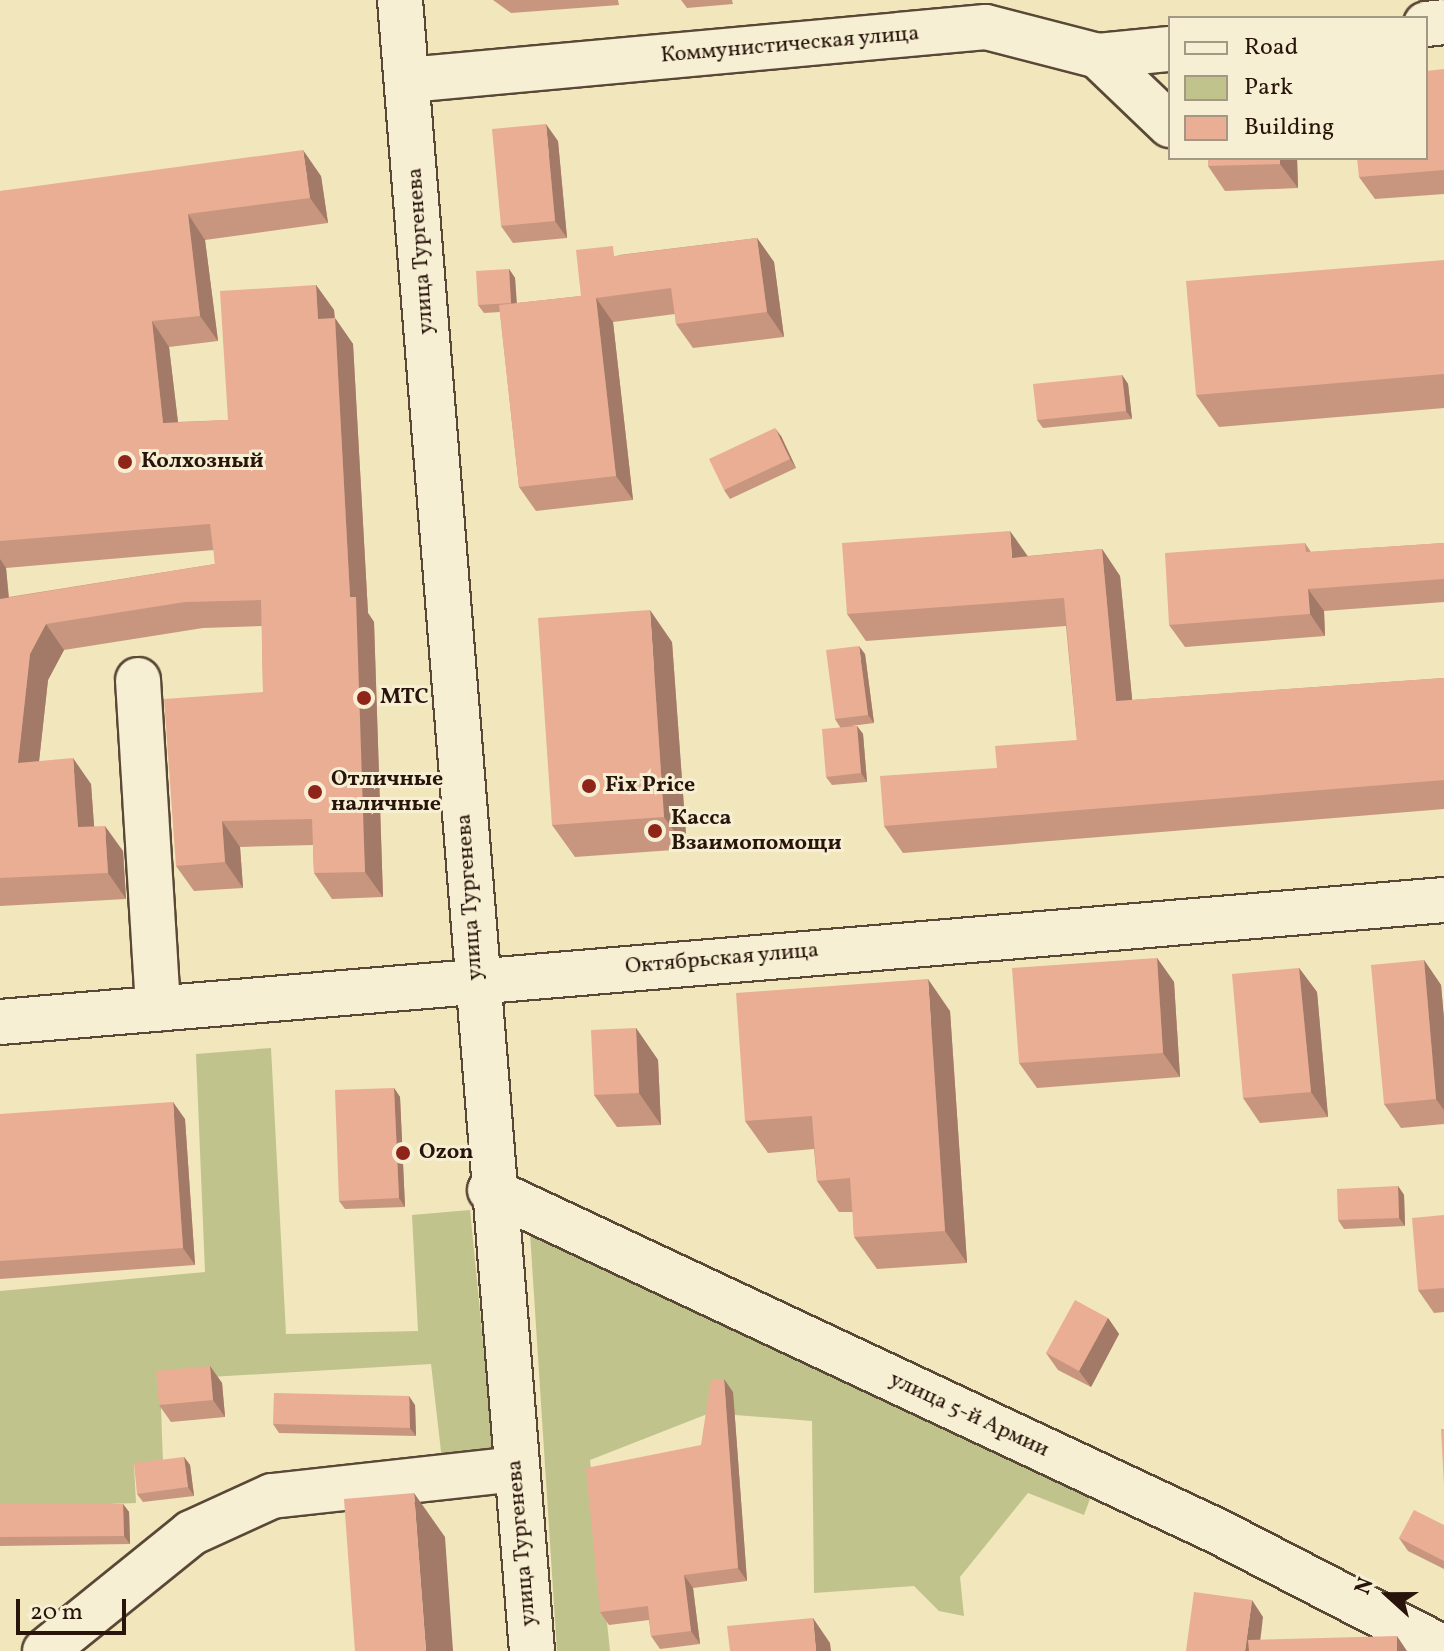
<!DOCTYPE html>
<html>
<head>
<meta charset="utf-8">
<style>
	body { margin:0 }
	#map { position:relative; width:1444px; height:1651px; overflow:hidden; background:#f1e6bc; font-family:Vollkorn,serif }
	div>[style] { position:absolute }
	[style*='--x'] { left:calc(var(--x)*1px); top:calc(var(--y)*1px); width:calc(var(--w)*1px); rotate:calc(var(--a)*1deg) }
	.green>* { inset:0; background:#c1c38c }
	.roads { filter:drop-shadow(2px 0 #5a4836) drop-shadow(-2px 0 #5a4836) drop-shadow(0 2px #5a4836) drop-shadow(0 -2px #5a4836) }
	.minor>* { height:44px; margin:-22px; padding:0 22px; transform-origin:22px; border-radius:22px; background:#f6efd3 }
	.wall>* { inset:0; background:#c8967f }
	.shaded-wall>* { inset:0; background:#a37a68 }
	.building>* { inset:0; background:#e9ae94 }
	.dots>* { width:22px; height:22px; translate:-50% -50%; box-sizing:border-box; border:4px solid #f6efd3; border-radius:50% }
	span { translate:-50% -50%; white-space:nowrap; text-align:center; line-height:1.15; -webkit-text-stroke:6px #f6efd3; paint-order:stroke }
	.street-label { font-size:22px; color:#28140a }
	.poi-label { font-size:22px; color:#28140a; font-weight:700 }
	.left { translate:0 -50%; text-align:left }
	.legend { position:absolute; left:1168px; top:16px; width:260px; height:144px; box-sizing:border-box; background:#f6efd3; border:2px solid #a49783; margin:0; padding:10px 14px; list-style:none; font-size:24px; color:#28140a }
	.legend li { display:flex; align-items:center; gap:16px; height:40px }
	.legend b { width:40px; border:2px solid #a49783 }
	.north { position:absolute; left:1348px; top:1555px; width:80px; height:80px; -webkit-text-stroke:6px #f6efd3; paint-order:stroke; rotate:291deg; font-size:22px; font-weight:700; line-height:32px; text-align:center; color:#28140a }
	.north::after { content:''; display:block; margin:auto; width:28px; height:36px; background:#28140a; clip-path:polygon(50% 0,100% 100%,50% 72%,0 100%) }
	.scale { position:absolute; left:16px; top:1599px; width:110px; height:36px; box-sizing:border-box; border:4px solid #28140a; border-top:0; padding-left:10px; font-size:24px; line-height:28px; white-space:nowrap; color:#28140a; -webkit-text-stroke:6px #f6efd3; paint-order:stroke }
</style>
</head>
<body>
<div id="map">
	<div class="green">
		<i style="clip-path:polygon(271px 1048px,286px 1334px,418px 1331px,412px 1215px,470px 1210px,495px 1463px,443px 1469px,431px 1364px,160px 1380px,163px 1463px,134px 1465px,136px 1503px,0 1508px,0 1291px,205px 1272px,196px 1054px)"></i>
		<i style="clip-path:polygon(530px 1233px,1091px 1496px,1084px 1515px,1028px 1493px,960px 1577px,964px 1616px,939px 1611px,914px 1586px,814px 1593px,812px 1421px,710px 1413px,590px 1460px,610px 1651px,557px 1651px)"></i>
	</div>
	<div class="roads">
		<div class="minor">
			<i style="--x:400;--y:0;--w:1656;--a:85.43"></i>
			<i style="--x:1426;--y:24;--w:18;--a:-6"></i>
			<i style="--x:1098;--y:56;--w:100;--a:43.8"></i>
			<i style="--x:408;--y:80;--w:580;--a:-5.24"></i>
			<i style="--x:986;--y:27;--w:116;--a:14.5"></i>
			<i style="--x:1098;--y:56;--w:72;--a:-5.6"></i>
			<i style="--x:138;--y:680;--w:329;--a:86.5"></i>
			<i style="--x:0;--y:1022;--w:1449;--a:-4.83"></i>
			<i style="--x:490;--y:1190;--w:805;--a:25.13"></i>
			<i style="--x:1219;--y:1532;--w:253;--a:27.3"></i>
			<i style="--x:45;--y:1651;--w:188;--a:-38.9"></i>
			<i style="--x:191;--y:1533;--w:89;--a:-24.6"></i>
			<i style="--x:272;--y:1496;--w:245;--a:-6.3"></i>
		</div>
	</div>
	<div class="wall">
		<i style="clip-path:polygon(493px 0,618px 0,619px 5px,511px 13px)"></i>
		<i style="clip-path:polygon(681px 0,732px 0,733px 4px,687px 8px)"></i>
		<i style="clip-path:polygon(1444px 69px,1444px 194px,1375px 199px,1359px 177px)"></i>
		<i style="clip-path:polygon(558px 141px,567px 238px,513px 243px,501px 226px)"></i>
		<i style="clip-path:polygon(1208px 158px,1297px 158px,1298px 188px,1225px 191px,1208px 166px)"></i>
		<i style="clip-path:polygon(evenodd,321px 176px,328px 223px,205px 240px,218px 341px,169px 347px,178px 422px,228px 420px,316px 285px,334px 310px,335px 318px,353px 344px,368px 613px,374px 622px,383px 897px,332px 899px,314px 873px,313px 845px,240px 847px,243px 888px,194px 891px,176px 866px,263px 692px,262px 626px,203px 628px,64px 650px,48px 680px,39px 761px,91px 784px,94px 826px,123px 851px,126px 899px,0 906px,0 191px,321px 176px,214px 550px,215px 564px,9px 597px,6px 568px,214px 550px)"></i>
		<i style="clip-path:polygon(757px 238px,774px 262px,784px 337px,693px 348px,676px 324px,675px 314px,613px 322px,633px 500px,536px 511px,519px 487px,500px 312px,484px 313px,478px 305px,509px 269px,515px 278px,517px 303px,581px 296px,619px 255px)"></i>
		<i style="clip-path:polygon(1444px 260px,1444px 408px,1219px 427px,1196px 395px)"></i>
		<i style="clip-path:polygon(1122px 375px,1128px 384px,1132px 419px,1043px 428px,1037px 420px)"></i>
		<i style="clip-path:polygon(781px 436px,796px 468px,730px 499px,724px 490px)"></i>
		<i style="clip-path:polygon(1305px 543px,1311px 552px,1444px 543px,1444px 602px,1324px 611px,1325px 636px,1185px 647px,1169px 625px)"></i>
		<i style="clip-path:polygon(1102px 549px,1120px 576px,1132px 700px,1444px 678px,1444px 809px,903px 853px,884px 826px,997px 768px,1077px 740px,1066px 626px,866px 641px,847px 614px,1028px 556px)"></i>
		<i style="clip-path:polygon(672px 642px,687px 849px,575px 857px,552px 825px)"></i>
		<i style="clip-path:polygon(865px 654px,874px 723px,851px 726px,857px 726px,863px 734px,867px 782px,832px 785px,826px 777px,840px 727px,835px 719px)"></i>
		<i style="clip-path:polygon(1157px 958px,1174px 982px,1180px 1077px,1037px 1088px,1019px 1063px)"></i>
		<i style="clip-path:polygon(1424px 960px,1441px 985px,1444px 1019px,1444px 1124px,1401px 1128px,1384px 1104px)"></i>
		<i style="clip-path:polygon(1299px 968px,1317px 992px,1328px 1117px,1260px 1123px,1243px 1098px)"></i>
		<i style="clip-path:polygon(950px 1011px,967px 1263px,877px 1269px,854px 1237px,853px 1212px,839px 1212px,817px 1181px,814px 1149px,768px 1153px,745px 1121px)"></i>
		<i style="clip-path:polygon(636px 1028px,658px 1060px,661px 1125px,617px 1127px,594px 1095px)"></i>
		<i style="clip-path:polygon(394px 1088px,400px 1097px,405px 1207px,345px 1209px,339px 1201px)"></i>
		<i style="clip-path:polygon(0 1114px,185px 1119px,195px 1265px,0 1279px)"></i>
		<i style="clip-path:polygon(1398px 1186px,1404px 1195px,1405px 1226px,1344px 1229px,1338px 1220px)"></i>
		<i style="clip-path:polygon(1444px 1215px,1444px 1312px,1434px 1313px,1418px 1290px)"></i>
		<i style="clip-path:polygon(1108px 1318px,1119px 1334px,1091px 1387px,1058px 1370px,1046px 1353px)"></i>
		<i style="clip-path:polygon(210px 1366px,222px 1383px,225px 1417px,171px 1422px,159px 1405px)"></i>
		<i style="clip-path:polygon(733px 1392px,747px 1581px,693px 1588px,700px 1644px,660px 1649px,651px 1636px,649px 1620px,609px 1625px,600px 1612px)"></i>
		<i style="clip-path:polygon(415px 1405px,416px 1436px,279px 1433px,273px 1424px)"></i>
		<i style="clip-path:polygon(184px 1457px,190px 1465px,194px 1496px,143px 1502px,137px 1494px)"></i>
		<i style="clip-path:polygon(0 1504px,123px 1504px,129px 1512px,130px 1544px,0 1546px)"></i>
		<i style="clip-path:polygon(1444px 1525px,1444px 1569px,1408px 1551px,1399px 1538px)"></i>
	</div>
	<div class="shaded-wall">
		<i style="clip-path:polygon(546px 124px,558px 141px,567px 238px,555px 221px)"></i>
		<i style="clip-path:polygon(303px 150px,321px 176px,328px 223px,310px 198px)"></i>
		<i style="clip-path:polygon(1280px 158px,1297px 158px,1298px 188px,1280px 164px)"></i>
		<i style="clip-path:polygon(188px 214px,205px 240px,218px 341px,200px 316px)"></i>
		<i style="clip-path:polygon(757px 238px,774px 262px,784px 337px,767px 312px)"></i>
		<i style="clip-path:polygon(509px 269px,515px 278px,517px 311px,511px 303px)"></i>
		<i style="clip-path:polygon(316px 285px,334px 310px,336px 345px,318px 319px)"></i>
		<i style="clip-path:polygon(596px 298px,613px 322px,633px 500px,616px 476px)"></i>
		<i style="clip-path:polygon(335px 318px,353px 344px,368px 613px,374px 622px,383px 897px,365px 872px)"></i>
		<i style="clip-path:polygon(152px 321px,169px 347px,181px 448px,163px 423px)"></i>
		<i style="clip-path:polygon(1122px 375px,1128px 384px,1132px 419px,1126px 411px)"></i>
		<i style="clip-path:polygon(775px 428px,781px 436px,796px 468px,790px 459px)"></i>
		<i style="clip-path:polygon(1010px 531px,1029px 558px,1012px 558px)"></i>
		<i style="clip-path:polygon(1102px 549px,1120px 576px,1135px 728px,1116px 701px)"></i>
		<i style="clip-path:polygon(0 559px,6px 568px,11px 625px,0 609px)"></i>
		<i style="clip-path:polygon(1308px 589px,1324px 611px,1325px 636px,1310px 614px)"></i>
		<i style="clip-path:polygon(650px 610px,672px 642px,687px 849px,664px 817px)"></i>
		<i style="clip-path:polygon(46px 624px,64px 650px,48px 680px,36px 789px,18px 763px,30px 654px)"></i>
		<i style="clip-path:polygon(859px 646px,865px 654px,874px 723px,868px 715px)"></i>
		<i style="clip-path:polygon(857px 726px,863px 734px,867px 782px,861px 773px)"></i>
		<i style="clip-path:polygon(73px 758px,91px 784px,96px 853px,78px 827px)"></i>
		<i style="clip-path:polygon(222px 821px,240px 847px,243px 888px,225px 862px)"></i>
		<i style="clip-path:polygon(105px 826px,123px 851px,126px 899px,108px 873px)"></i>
		<i style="clip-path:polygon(1157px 958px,1174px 982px,1180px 1077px,1163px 1053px)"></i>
		<i style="clip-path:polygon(1424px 960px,1441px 985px,1444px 1019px,1444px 1110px,1436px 1099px)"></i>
		<i style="clip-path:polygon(1299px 968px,1317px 992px,1328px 1117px,1311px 1092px)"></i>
		<i style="clip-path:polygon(928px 979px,950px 1011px,967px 1263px,945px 1231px)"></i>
		<i style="clip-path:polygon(636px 1028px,658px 1060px,661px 1125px,639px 1093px)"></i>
		<i style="clip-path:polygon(394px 1088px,400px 1097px,405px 1207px,399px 1198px)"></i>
		<i style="clip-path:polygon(173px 1102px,185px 1119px,195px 1265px,183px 1248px)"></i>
		<i style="clip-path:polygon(1398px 1186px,1404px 1195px,1405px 1226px,1399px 1218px)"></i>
		<i style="clip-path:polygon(1108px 1318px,1119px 1334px,1091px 1387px,1079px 1371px)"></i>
		<i style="clip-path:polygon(210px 1366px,222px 1383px,225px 1417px,213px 1400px)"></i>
		<i style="clip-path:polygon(724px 1379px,733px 1392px,747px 1581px,738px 1568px)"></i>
		<i style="clip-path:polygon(409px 1396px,415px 1405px,416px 1436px,410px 1428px)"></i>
		<i style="clip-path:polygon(184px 1457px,190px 1465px,194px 1496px,188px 1487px)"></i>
		<i style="clip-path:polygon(414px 1493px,445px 1537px,453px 1651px,426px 1651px)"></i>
		<i style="clip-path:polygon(123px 1504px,129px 1512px,130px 1544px,124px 1536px)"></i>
		<i style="clip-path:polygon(684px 1575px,693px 1588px,700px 1644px,691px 1631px)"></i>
		<i style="clip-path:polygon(1252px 1600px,1263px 1617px,1259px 1651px,1245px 1651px)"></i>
		<i style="clip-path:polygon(813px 1618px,830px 1643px,831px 1651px,816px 1651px)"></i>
		<i style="clip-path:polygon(1397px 1636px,1407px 1651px,1397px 1651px)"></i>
	</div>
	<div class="building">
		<i style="clip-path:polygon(1444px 69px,1444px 170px,1359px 177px,1357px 158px,1426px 158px,1426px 71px)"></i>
		<i style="clip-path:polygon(546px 124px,555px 221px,501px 226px,492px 129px)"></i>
		<i style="clip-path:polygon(303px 150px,310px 198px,188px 214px,200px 316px,152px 321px,163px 423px,228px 420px,220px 291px,316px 285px,318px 319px,335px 318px,350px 597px,356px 597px,365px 872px,314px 873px,312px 819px,222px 821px,225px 862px,176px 866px,164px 699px,263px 692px,261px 600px,185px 602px,46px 624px,30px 654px,18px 763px,73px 758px,78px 827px,105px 826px,108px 873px,0 878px,0 599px,215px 564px,210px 524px,0 541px,0 191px)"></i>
		<i style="clip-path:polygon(1208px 158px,1280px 158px,1280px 164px,1208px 166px)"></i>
		<i style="clip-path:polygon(757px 238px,767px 312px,676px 324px,671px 288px,596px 298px,616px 476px,519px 487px,499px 305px,581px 296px,576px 250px,613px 246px,614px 256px)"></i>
		<i style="clip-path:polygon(1444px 260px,1444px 374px,1196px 395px,1186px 281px)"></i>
		<i style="clip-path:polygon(509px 269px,511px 303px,478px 305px,476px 271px)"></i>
		<i style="clip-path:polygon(1122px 375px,1126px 411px,1037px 420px,1033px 384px)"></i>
		<i style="clip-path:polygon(775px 428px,790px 459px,724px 490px,709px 459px)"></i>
		<i style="clip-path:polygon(1010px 531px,1012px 558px,1102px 549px,1116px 701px,1444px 678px,1444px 780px,884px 826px,880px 776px,997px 768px,995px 746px,1077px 740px,1064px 598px,847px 614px,842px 543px)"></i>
		<i style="clip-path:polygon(1305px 543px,1306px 552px,1444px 543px,1444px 579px,1308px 589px,1310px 614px,1169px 625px,1165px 553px)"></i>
		<i style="clip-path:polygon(650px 610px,664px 817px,552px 825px,538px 618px)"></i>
		<i style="clip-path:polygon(859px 646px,868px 715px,835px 719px,826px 650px)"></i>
		<i style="clip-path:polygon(857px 726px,861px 773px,826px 777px,822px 729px)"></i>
		<i style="clip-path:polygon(1157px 958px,1163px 1053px,1019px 1063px,1012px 968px)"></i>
		<i style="clip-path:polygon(1424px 960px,1436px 1099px,1384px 1104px,1371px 965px)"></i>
		<i style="clip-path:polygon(1299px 968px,1311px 1092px,1243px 1098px,1232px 974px)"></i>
		<i style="clip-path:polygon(928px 979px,945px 1231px,854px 1237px,850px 1178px,817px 1181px,812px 1116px,745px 1121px,736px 993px)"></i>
		<i style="clip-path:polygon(636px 1028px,639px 1093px,594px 1095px,591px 1030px)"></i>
		<i style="clip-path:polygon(394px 1088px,399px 1198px,339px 1201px,335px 1090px)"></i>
		<i style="clip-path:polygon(173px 1102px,183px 1248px,0 1261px,0 1114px)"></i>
		<i style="clip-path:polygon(1398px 1186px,1399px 1218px,1338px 1220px,1337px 1189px)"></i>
		<i style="clip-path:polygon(1444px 1215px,1444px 1288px,1418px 1290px,1412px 1218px)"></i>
		<i style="clip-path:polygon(1075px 1300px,1108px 1318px,1079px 1371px,1046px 1353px)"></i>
		<i style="clip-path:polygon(210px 1366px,213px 1400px,159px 1405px,156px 1371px)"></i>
		<i style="clip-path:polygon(711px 1379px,724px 1379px,738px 1568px,684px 1575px,691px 1631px,651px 1636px,648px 1606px,600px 1612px,586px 1468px,701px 1445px)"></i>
		<i style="clip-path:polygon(274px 1393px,409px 1396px,410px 1428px,273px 1424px)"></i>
		<i style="clip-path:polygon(1441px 1429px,1444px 1429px,1444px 1486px)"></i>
		<i style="clip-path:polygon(184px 1457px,188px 1487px,137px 1494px,134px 1463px)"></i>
		<i style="clip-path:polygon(414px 1493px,426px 1651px,355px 1651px,344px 1499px)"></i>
		<i style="clip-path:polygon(0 1504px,123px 1504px,124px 1536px,0 1537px)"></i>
		<i style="clip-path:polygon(1414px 1510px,1444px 1525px,1444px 1561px,1399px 1538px)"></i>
		<i style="clip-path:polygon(1194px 1592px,1252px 1600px,1245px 1651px,1186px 1651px)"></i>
		<i style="clip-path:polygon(813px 1618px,816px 1651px,730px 1651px,727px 1626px)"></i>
		<i style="clip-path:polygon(1397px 1636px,1397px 1651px,1249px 1651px,1248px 1640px)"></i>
	</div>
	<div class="dots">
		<i style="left:125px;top:462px;background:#8f2418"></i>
		<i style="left:364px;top:698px;background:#8f2418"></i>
		<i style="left:589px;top:786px;background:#8f2418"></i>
		<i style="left:315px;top:792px;background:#8f2418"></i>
		<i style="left:655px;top:831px;background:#8f2418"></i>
		<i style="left:403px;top:1153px;background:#8f2418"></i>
	</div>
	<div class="street-label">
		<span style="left:790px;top:45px;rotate:-5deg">Коммунистическая улица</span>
		<span style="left:421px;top:251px;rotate:-94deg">улица Тургенева</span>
		<span style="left:470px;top:897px;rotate:-94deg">улица Тургенева</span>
		<span style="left:722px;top:959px;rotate:-5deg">Октябрьская улица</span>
		<span style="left:969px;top:1415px;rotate:25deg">улица 5-й Армии</span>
		<span style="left:522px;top:1543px;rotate:-95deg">улица Тургенева</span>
	</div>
	<div class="poi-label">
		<span class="left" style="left:141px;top:462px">Колхозный</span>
		<span class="left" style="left:380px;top:698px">МТС</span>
		<span class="left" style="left:331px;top:792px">Отличные<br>наличные</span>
		<span class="left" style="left:605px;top:786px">Fix Price</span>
		<span class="left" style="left:671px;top:831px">Касса<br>Взаимопомощи</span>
		<span class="left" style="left:419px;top:1153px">Ozon</span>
	</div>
	<ul class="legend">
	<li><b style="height:10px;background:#f6efd3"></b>Road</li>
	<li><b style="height:22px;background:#c1c38c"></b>Park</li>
	<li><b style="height:22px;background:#e9ae94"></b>Building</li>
	</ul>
	<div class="north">N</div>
	<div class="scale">20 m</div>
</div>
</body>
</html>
